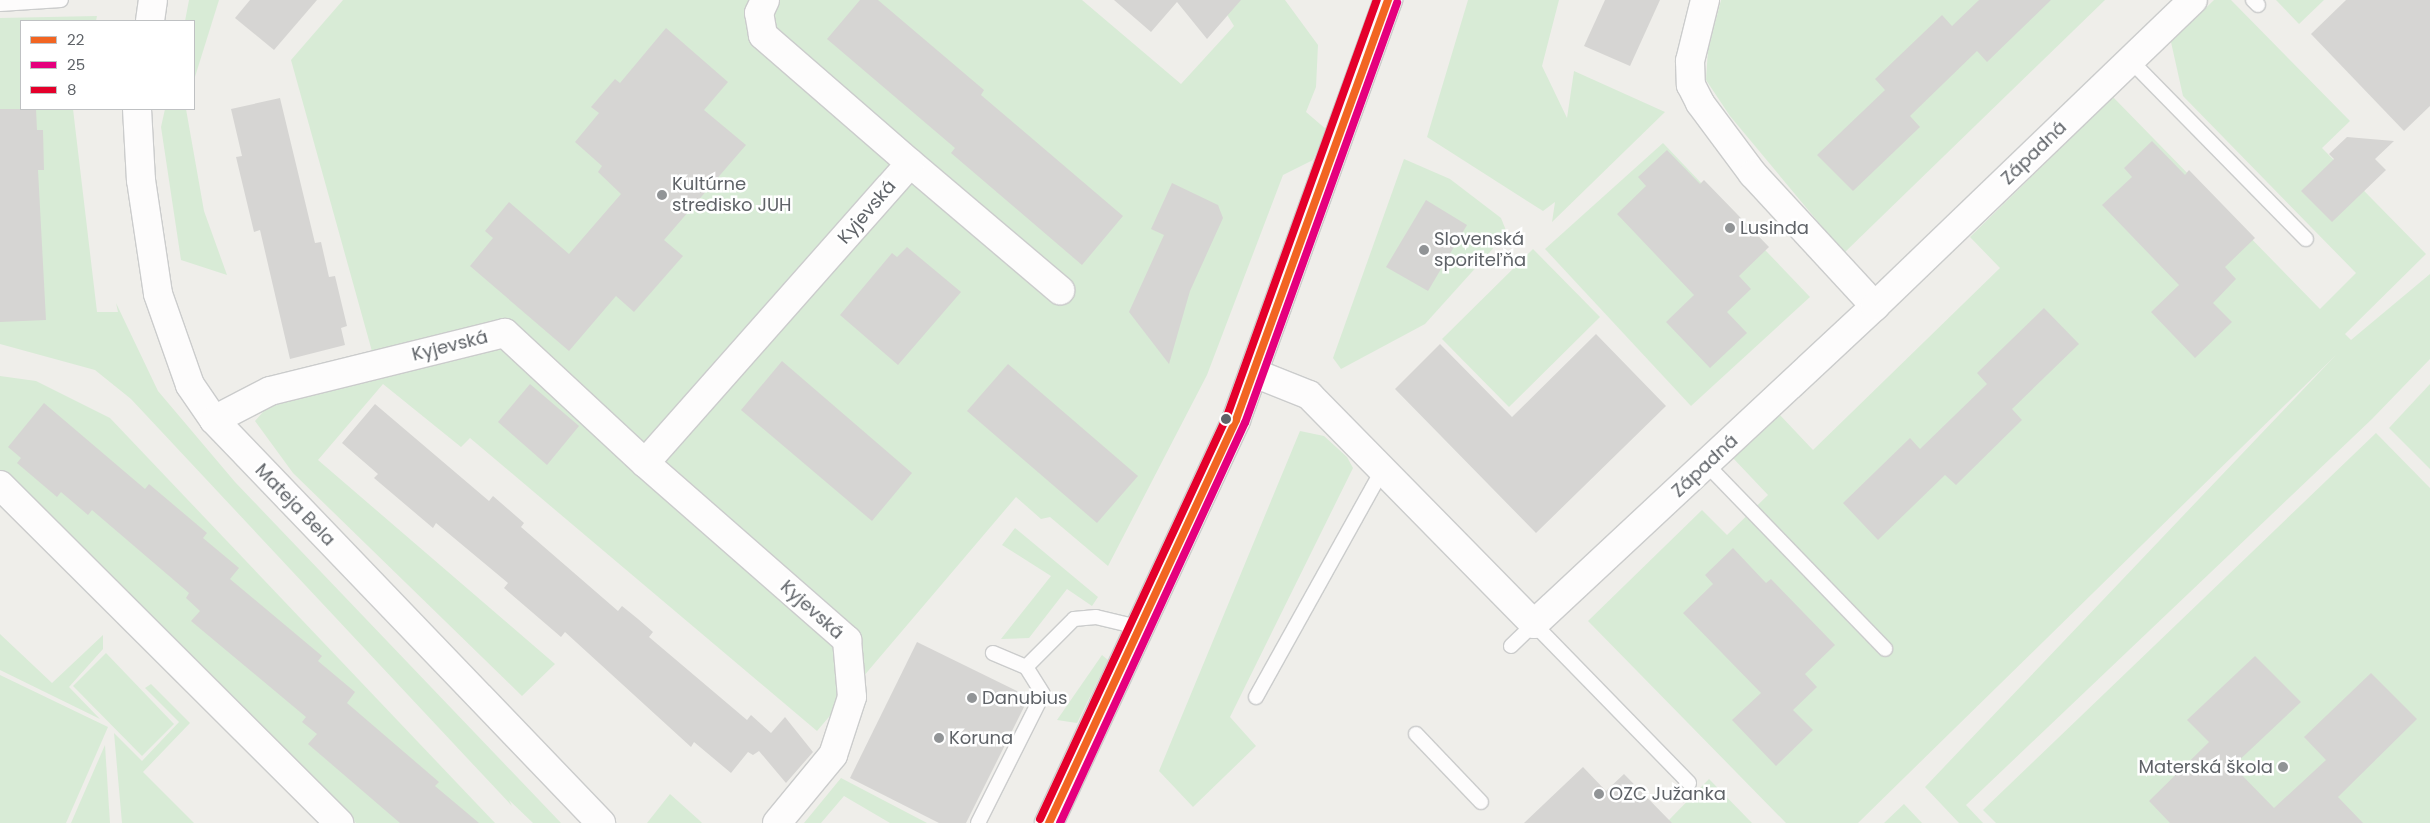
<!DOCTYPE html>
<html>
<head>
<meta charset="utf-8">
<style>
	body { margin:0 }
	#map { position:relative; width:2430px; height:823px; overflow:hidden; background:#efeeea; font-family:Poppins,sans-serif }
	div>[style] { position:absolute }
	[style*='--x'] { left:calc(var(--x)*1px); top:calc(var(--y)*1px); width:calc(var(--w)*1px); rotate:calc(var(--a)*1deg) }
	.green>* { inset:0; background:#d8ebd6 }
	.building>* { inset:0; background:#d6d5d3 }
	.roads { filter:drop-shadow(1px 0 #cbcccc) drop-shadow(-1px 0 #cbcccc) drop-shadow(0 1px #cbcccc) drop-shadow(0 -1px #cbcccc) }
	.service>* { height:14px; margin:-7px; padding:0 7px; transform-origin:7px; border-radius:7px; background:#fdfcfc }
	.minor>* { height:28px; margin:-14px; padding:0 14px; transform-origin:14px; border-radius:14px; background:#fdfcfc }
	.bus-1>* { height:8px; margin:-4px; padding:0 4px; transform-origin:4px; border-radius:4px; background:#f26522 }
	.bus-2>* { height:8px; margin:-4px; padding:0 4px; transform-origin:4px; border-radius:4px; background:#e5007d }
	.bus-3>* { height:8px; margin:-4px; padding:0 4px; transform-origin:4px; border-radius:4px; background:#e4002b }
	.dots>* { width:14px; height:14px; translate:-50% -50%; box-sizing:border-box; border:2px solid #fff; border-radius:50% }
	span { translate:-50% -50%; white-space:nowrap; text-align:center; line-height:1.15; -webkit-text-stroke:5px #fff; paint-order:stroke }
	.street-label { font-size:18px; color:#5f6368 }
	.poi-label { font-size:18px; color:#5f6368 }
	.left { translate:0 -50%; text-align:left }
	.right { translate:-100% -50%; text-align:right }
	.legend { position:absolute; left:20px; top:20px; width:175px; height:90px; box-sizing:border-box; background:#fff; border:1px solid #bfc1c3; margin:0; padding:6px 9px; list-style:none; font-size:15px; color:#5f6368 }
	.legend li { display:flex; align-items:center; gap:10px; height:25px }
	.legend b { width:25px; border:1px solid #bfc1c3 }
</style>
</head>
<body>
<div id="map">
	<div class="green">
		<i style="clip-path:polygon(189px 0,219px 0,194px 80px,194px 21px,185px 21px)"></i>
		<i style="clip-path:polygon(343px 0,1082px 0,1181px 84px,1234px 26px,1218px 0,1285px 0,1318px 45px,1316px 87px,1306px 112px,1327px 130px,1313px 160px,1283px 175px,1207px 375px,1108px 566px,1050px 517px,1041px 519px,1016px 497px,817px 731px,470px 438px,461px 447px,383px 384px,318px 460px,555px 664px,522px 696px,293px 473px,255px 421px,270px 404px,373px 355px,291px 60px)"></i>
		<i style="clip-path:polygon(1468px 0,1559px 0,1542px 66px,1567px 118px,1574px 71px,1665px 112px,1552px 222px,1555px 202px,1543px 211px,1427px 137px)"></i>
		<i style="clip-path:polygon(1721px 0,2105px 0,1844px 253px,1730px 116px,1706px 80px,1708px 50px)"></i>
		<i style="clip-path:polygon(2214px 0,2231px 0,2350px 121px,2322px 148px,2426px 254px,2345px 334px,2351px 340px,2430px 274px,2430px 359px,2372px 419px,1966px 805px,1983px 823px,1959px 823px,1925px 787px,2336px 355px,1858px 823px,1786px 823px,1588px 621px,1702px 510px,1727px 535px,1768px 495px,1732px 457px,1779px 414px,1813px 450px,2000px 268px,1970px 237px,2113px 97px,2320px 309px,2356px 273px,2183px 96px,2171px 42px)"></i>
		<i style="clip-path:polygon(2276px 0,2324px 0,2299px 24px)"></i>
		<i style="clip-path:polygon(97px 16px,96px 21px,21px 21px,21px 109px,73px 109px,97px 312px,118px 312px,116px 303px,158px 391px,235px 482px,561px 823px,533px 823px,509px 800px,512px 806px,131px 399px,95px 370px,0 344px,0 18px)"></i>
		<i style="clip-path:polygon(165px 109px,186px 109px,204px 211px,227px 275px,181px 260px,161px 127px)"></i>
		<i style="clip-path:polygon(1663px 143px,1810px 297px,1691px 406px,1545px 249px)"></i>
		<i style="clip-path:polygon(1404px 159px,1450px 179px,1501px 218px,1507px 233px,1425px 324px,1341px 369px,1333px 358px)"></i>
		<i style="clip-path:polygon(1533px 249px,1600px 317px,1509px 407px,1442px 339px)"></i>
		<i style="clip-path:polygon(0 376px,36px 381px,110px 418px,495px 823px,356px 823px,0 472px)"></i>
		<i style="clip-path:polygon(2430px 384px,2430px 469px,2389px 428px)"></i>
		<i style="clip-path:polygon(1300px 431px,1324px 436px,1347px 457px,1353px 468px,1230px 717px,1256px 746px,1193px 807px,1159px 771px)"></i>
		<i style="clip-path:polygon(2376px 433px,2430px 488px,2430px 823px,1996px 823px,1983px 810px)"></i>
		<i style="clip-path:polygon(1015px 528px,1098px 597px,1092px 606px,1067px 589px,1029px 638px,1001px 639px,1051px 576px,1002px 545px)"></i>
		<i style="clip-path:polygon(0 634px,52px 683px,103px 635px,103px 649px,69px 687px,100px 719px,0 670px)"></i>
		<i style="clip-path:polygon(106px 653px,174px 724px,142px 756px,73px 686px)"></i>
		<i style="clip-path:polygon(1102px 655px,1108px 660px,1077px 723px,1057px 720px)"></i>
		<i style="clip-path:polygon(0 675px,108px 727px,66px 823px,0 823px)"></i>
		<i style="clip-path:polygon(151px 684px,190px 723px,143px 772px,194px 823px,122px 823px,114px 733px,142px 761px,179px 722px,145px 688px)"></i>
		<i style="clip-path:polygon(105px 745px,110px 823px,71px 823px)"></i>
		<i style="clip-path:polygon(841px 778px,927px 823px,890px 823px,844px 796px,821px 823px,804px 823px)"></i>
		<i style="clip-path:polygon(1709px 779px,1752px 823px,1666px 823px)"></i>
		<i style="clip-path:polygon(670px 794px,699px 820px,702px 823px,647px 823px)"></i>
		<i style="clip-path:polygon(1904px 804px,1922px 823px,1884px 823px)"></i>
	</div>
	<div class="building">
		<i style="clip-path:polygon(250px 0,317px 0,274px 50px,235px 18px)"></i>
		<i style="clip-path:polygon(860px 0,878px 0,984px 90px,981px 95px,1123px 216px,1082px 265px,951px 153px,955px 148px,827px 39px)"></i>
		<i style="clip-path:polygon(1114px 0,1241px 0,1207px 39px,1177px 2px,1151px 32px)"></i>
		<i style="clip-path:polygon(1605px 0,1660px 0,1630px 66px,1584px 46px)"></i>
		<i style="clip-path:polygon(1979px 0,2051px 0,1987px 62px,1977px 51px,1910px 116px,1920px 127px,1853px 191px,1817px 155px,1885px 90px,1875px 79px,1942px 15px,1952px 26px)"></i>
		<i style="clip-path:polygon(2346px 0,2430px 0,2430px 106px,2404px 131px,2311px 34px)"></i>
		<i style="clip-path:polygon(666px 28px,728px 82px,704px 110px,746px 145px,664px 240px,683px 256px,634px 312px,616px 296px,569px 351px,470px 266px,493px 238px,485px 231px,509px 202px,569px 254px,621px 194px,598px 172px,602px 166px,575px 142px,599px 113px,591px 107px,615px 79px,620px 83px)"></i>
		<i style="clip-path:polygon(280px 98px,315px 243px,321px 242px,329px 277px,335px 276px,347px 326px,341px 328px,345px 345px,290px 359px,260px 230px,254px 232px,236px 157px,242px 156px,231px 109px)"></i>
		<i style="clip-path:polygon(0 109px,36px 109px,37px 130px,43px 130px,44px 170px,38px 170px,46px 320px,0 322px)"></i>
		<i style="clip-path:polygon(2347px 137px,2394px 141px,2375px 159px,2386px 170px,2332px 222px,2301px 191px,2334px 159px,2329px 154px)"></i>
		<i style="clip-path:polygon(2152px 141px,2185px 175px,2189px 170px,2255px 238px,2225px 267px,2236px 279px,2213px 303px,2232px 322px,2195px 358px,2151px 312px,2179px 285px,2102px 205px,2132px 177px,2124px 168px)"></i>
		<i style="clip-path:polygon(1667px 150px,1700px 184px,1704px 180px,1769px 247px,1739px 276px,1751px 289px,1727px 312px,1747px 333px,1710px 368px,1666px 322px,1694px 295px,1617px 214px,1646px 186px,1638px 177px)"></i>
		<i style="clip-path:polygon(1172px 183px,1218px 205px,1223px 218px,1190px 291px,1169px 364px,1129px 312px,1164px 235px,1151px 229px)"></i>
		<i style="clip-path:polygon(1426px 200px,1467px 225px,1428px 291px,1386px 267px)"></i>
		<i style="clip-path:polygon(907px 247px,961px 292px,898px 365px,840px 315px,892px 253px,897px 257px)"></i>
		<i style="clip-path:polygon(2044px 308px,2079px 344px,2012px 409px,2022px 420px,1956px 485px,1945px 475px,1878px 540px,1843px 503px,1910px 438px,1920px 449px,1987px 384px,1977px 373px)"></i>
		<i style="clip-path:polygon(1596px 334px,1666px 406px,1536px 533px,1395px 389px,1440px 344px,1512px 417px)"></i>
		<i style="clip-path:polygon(782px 361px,912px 473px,872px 521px,741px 410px)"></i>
		<i style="clip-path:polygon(1008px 364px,1138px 476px,1097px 523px,967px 411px)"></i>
		<i style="clip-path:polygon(530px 384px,579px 426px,547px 465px,498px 422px)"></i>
		<i style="clip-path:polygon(44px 403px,145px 489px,149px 484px,207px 533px,203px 538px,239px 568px,230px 579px,322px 656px,318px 661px,355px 692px,347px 703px,439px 782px,435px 786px,479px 823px,400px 823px,308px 744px,317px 734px,302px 722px,306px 717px,191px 621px,200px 611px,186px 598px,189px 593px,92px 510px,88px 515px,61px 492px,57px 497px,17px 463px,21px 458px,8px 447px)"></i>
		<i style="clip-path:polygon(375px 404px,489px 501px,493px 496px,524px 523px,521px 527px,618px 611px,622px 606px,638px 619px,653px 632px,649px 637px,747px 720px,751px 715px,771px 733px,785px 717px,813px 752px,786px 783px,759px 751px,753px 755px,748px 752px,731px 773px,694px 742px,691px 747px,565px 632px,561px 637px,504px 588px,508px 583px,436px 523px,433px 528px,374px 478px,378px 474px,342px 443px)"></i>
		<i style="clip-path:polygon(1733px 548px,1766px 583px,1771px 579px,1835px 645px,1805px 674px,1817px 687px,1793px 710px,1813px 730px,1776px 766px,1732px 720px,1761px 693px,1683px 613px,1713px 584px,1705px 575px)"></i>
		<i style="clip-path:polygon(917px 642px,1029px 697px,966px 823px,939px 823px,850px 778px)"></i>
		<i style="clip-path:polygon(2255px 656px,2301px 702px,2233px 766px,2274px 808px,2326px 760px,2304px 737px,2371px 673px,2417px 719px,2338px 797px,2363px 823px,2170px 823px,2149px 801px,2209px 742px,2187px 720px)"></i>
		<i style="clip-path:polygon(1583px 767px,1606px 791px,1624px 774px,1672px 823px,1524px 823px)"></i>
	</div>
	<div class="roads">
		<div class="service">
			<i style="--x:2253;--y:0;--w:7;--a:45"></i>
			<i style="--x:0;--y:4;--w:61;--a:-3.8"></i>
			<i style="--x:2130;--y:60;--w:251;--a:45.5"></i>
			<i style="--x:1707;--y:465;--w:256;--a:45.9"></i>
			<i style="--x:1511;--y:646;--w:32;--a:-44"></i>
			<i style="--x:1534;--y:624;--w:222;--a:45.7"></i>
			<i style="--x:1026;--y:667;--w:68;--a:-45"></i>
			<i style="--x:1074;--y:619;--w:22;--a:-5"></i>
			<i style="--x:1096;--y:617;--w:43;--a:13.4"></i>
			<i style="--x:1256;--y:697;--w:261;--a:-60.9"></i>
			<i style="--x:1416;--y:734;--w:94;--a:46.3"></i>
			<i style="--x:978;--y:823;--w:144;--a:-63.3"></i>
			<i style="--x:1043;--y:694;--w:32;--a:-122"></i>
			<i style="--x:1026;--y:667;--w:36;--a:-157"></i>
		</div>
		<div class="minor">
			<i style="--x:1705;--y:0;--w:63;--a:103.8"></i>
			<i style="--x:1690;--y:61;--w:24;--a:88"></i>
			<i style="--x:1691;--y:85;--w:20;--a:63"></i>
			<i style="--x:1700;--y:103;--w:89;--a:53.3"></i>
			<i style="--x:1753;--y:174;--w:180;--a:47.3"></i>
			<i style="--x:150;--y:21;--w:21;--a:-82"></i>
			<i style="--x:137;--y:109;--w:71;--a:86.8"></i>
			<i style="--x:141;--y:180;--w:115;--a:81.5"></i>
			<i style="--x:158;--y:294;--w:96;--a:70.6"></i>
			<i style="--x:190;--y:385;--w:42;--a:55.6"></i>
			<i style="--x:214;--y:420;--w:559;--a:46.16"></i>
			<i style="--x:910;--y:163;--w:197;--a:40.3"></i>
			<i style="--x:1254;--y:373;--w:59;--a:21.8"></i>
			<i style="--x:1309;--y:395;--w:321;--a:45.5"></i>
			<i style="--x:1534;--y:624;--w:466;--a:-43"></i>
			<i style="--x:1875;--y:306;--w:441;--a:-43.9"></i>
			<i style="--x:214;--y:420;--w:63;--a:-27.4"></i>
			<i style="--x:270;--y:391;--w:242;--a:-13.9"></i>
			<i style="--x:505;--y:333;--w:191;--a:42.9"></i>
			<i style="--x:645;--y:463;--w:269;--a:41.2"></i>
			<i style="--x:847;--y:640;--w:57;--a:85"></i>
			<i style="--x:852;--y:697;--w:61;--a:108.1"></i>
			<i style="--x:833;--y:755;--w:88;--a:129.5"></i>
			<i style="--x:645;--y:463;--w:400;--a:-48.5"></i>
			<i style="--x:910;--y:163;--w:195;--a:-139"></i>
			<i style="--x:763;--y:35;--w:22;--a:-100"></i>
			<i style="--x:759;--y:13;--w:14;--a:-65"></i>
			<i style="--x:0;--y:485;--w:479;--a:44.9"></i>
			<i style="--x:1049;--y:823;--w:444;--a:-65.1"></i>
			<i style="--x:1236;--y:420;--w:447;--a:-70.1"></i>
		</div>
	</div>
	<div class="bus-1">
		<i style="--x:1049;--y:823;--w:444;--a:-65.1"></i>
		<i style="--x:1236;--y:420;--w:447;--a:-70.1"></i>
	</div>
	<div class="bus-2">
		<i style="--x:1060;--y:823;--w:441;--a:-65.2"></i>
		<i style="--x:1245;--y:423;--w:447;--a:-70.1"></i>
	</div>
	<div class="bus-3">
		<i style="--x:1040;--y:819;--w:444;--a:-65.1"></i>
		<i style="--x:1227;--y:416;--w:442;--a:-70.2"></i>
	</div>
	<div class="dots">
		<i style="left:662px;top:195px;background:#919496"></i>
		<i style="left:1730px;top:228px;background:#919496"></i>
		<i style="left:1424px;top:250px;background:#919496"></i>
		<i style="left:1226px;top:419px;background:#5f6368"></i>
		<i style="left:972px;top:698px;background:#919496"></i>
		<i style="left:939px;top:738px;background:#919496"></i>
		<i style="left:2283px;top:767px;background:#919496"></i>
		<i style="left:1599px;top:794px;background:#919496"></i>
	</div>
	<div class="street-label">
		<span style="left:2034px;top:153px;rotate:-44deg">Západná</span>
		<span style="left:867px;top:212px;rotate:-49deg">Kyjevská</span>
		<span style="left:450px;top:346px;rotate:-14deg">Kyjevská</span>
		<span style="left:1705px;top:466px;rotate:-43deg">Západná</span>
		<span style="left:295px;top:505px;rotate:46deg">Mateja Bela</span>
		<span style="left:812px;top:610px;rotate:42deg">Kyjevská</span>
	</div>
	<div class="poi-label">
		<span class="left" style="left:672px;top:195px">Kultúrne<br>stredisko JUH</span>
		<span class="left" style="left:1740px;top:228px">Lusinda</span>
		<span class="left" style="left:1434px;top:250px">Slovenská<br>sporiteľňa</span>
		<span class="left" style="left:982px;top:698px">Danubius</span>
		<span class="left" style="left:949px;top:738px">Koruna</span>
		<span class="right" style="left:2273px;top:767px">Materská škola</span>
		<span class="left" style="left:1609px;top:794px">OZC Južanka</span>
	</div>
	<ul class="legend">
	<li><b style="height:6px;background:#f26522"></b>22</li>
	<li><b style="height:6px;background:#e5007d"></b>25</li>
	<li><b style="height:6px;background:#e4002b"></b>8</li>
	</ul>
</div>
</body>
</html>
